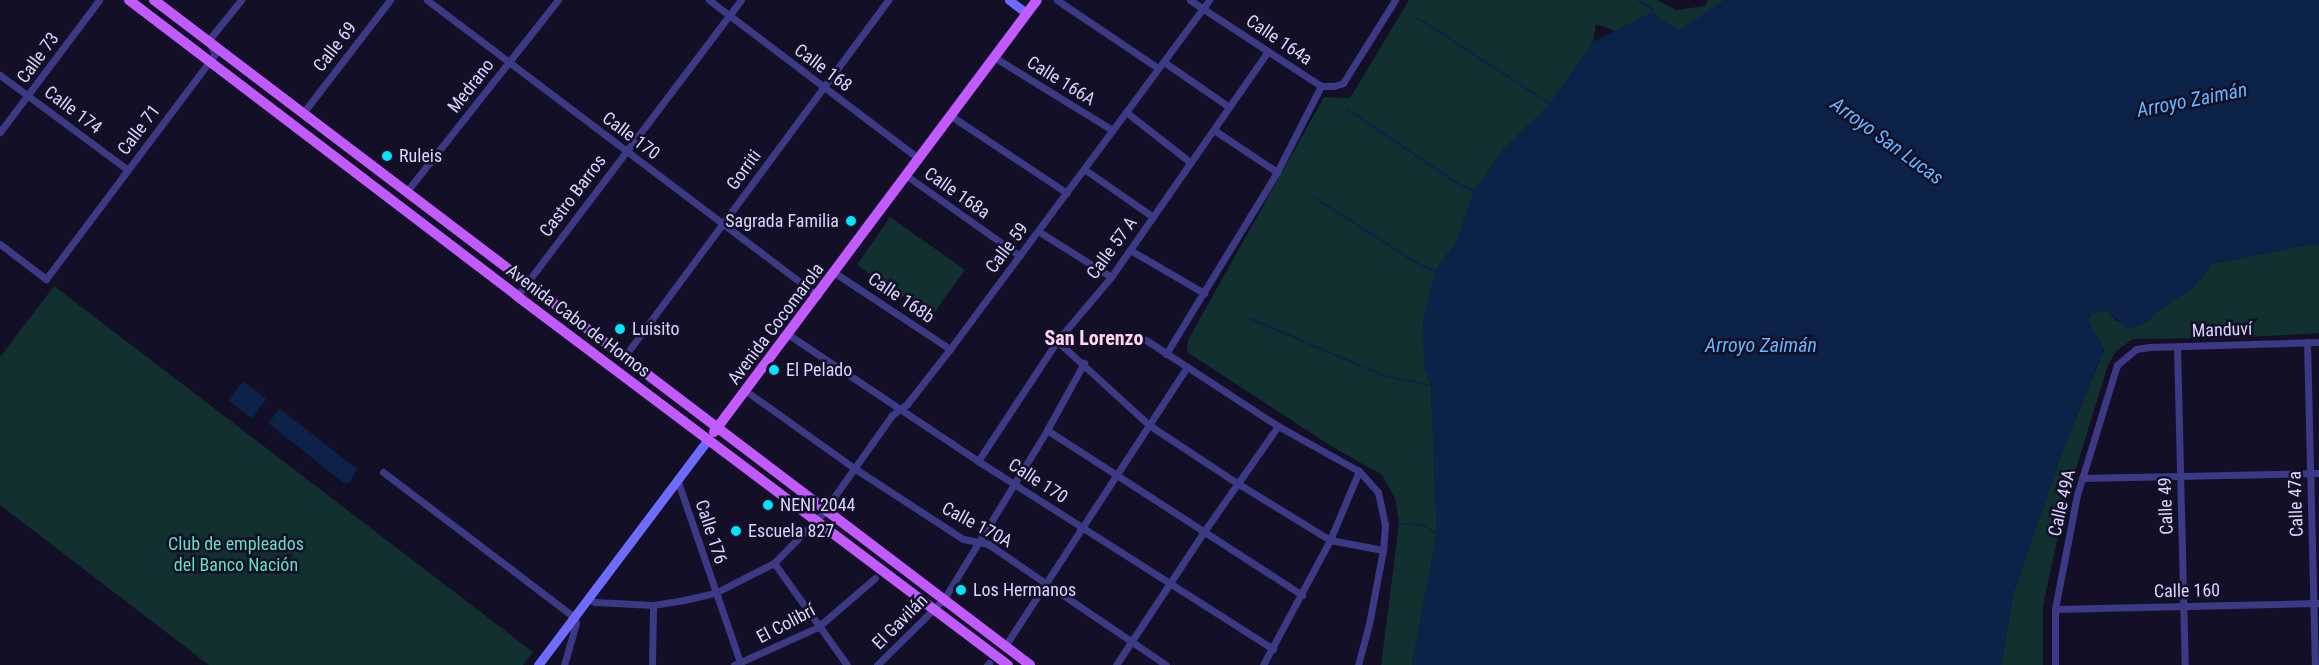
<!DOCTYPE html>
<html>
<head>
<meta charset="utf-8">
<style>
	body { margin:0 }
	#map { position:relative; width:2319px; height:665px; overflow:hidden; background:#130f26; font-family:"Roboto Condensed",sans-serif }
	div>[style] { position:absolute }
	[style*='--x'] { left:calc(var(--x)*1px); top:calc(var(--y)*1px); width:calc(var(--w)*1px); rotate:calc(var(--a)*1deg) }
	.green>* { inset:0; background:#12302f }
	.water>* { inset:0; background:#0c2248 }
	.stream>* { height:2px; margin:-1px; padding:0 1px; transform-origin:1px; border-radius:1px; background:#0c2248 }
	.minor>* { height:7px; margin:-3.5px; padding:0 3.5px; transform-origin:3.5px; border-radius:3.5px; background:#3d3a85 }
	.secondary>* { height:9px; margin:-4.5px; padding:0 4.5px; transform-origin:4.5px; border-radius:4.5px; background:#6f6bff }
	.primary>* { height:10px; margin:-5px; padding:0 5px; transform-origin:5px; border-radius:5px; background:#c25bff }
	.dots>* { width:16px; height:16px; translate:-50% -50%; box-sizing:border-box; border:3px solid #130f26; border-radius:50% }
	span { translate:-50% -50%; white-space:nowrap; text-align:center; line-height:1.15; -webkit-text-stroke:5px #130f26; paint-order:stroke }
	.street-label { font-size:18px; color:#d9d4ff }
	.poi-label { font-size:18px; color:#d9d4ff }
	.left { translate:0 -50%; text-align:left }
	.right { translate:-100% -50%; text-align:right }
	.park-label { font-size:18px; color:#5fe0c0 }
	.water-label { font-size:20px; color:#62b6ff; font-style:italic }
	.neighbourhood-label { font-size:20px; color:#ffd6f0; font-weight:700 }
</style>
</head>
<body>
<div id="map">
	<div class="green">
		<i style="clip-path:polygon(1409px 0,1657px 0,1676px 10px,1705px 6px,1708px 0,1747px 0,1735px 15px,1641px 40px,1596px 24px,1593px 42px,1550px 104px,1504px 149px,1474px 191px,1457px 241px,1435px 271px,1424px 367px,1431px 385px,1437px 534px,1412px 665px,1381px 665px,1399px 524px,1395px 498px,1382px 475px,1331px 446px,1187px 352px,1188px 340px,1324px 97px,1350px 98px)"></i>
		<i style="clip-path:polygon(890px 217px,965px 270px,931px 317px,857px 265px)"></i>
		<i style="clip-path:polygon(2311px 244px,2319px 246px,2319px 333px,2233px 338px,2133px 339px,2116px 351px,2108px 365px,2074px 475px,2056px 545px,2043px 606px,2043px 665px,2001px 665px,2014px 591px,2063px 450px,2104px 350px,2088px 321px,2092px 313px,2106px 310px,2116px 321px,2149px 321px,2151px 316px,2193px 288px,2212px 264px)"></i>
		<i style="clip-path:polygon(54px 286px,533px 652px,523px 665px,209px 665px,0 505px,0 357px)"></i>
	</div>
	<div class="water">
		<i style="clip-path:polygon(1724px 0,2319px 0,2319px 246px,2311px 244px,2212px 264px,2193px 288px,2151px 316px,2149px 321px,2138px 326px,2127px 329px,2106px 310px,2092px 313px,2088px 321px,2104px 349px,2063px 450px,2014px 591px,2001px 665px,1412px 665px,1437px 534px,1431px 385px,1424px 367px,1423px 319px,1435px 271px,1457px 241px,1474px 191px,1504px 149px,1550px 104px,1593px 42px,1650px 13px,1680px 30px)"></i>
		<i style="clip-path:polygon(243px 381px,266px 399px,252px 419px,228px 400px)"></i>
		<i style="clip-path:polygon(280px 409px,357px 469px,350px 482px,345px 484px,268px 423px)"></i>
	</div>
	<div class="stream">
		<i style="--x:1638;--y:0;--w:17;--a:33"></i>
		<i style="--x:1652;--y:9;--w:10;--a:66"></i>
		<i style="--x:1418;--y:18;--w:158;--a:33.1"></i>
		<i style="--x:1347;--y:109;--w:136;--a:33.9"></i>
		<i style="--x:1460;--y:185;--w:15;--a:23"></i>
		<i style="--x:1312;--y:196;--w:128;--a:32.6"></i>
		<i style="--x:1420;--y:265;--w:16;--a:22"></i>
		<i style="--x:1249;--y:318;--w:148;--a:23.1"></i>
		<i style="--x:1385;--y:376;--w:47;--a:11.1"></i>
		<i style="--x:1399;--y:524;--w:24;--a:2"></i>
		<i style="--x:1423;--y:525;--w:17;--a:33"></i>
	</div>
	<div class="minor">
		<i style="--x:427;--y:0;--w:490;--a:37.1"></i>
		<i style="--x:709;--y:0;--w:263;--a:37.1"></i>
		<i style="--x:1057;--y:0;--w:122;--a:34"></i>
		<i style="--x:1190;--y:0;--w:157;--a:33.3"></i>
		<i style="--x:994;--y:57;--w:139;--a:31.7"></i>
		<i style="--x:1164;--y:62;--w:79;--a:34.7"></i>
		<i style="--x:0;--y:75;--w:159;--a:36.6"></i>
		<i style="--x:1321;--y:86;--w:13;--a:0"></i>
		<i style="--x:1334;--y:86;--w:9;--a:-18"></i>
		<i style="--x:1343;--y:83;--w:98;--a:-57.9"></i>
		<i style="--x:1126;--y:112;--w:81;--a:38"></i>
		<i style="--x:303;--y:113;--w:143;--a:-52.4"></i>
		<i style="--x:951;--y:116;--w:139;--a:33.6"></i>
		<i style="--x:1214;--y:130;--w:76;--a:33.7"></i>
		<i style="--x:0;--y:132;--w:165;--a:-53.1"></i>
		<i style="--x:1084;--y:169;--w:84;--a:34.8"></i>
		<i style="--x:907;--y:176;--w:138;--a:35.3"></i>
		<i style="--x:407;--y:191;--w:243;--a:-51.7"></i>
		<i style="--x:1038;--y:231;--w:86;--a:32.2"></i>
		<i style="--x:0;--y:244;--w:58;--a:37.3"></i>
		<i style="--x:46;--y:279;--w:281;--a:-53.1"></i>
		<i style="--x:215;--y:54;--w:15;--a:-118"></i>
		<i style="--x:208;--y:41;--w:53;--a:-51.2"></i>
		<i style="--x:1130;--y:250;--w:86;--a:30.2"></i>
		<i style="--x:835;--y:273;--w:138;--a:33.5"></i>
		<i style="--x:517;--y:296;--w:371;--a:-52.9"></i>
		<i style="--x:789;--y:335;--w:227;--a:33.7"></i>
		<i style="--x:978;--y:461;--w:350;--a:32.5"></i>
		<i style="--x:1146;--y:340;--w:158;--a:33.1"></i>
		<i style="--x:1278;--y:426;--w:93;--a:29.1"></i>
		<i style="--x:1359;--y:471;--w:28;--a:48"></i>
		<i style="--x:1378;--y:492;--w:33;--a:78"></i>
		<i style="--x:1385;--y:524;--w:26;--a:94"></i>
		<i style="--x:1383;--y:550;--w:75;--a:100.7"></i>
		<i style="--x:1369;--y:624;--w:42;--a:105"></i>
		<i style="--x:1057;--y:341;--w:125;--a:42.4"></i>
		<i style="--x:1149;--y:425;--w:105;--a:33.4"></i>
		<i style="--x:1237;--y:483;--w:109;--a:31.5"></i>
		<i style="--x:1330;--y:540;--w:54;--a:10.7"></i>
		<i style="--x:2307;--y:342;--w:323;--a:88.6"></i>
		<i style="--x:2177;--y:347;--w:318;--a:88.6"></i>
		<i style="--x:1166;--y:354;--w:213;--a:-58.6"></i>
		<i style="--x:1277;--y:172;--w:97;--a:-62.9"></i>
		<i style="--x:624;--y:357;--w:444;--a:-53.5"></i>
		<i style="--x:746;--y:391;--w:133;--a:35.5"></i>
		<i style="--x:854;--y:468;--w:130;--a:33.1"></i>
		<i style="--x:963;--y:539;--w:25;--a:11"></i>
		<i style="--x:988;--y:544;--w:215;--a:34.2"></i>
		<i style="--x:1047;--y:430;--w:304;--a:32.9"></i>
		<i style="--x:978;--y:461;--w:144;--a:-56.6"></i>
		<i style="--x:1057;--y:341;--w:84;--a:-49.8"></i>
		<i style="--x:1111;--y:277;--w:275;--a:-55.2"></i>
		<i style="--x:383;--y:472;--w:240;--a:37.2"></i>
		<i style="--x:574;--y:617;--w:6;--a:72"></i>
		<i style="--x:576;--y:623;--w:44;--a:105.9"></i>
		<i style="--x:2082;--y:478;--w:237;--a:-1.2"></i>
		<i style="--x:677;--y:479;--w:197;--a:71"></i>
		<i style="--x:774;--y:563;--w:125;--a:54.4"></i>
		<i style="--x:587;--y:599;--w:9;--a:21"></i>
		<i style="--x:595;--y:602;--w:58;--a:3"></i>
		<i style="--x:653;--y:605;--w:31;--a:-9"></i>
		<i style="--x:684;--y:600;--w:32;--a:-13"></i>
		<i style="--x:715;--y:593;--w:66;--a:-27"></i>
		<i style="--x:774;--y:563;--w:69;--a:-45.6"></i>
		<i style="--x:822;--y:514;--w:121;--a:-54.7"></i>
		<i style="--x:892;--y:415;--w:19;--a:-36"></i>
		<i style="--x:907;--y:404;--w:70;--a:-52"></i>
		<i style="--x:950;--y:349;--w:435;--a:-53.4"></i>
		<i style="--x:2055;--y:609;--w:264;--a:-1.3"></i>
		<i style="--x:1005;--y:646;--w:333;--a:-56.9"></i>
		<i style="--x:652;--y:665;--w:60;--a:-89"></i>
		<i style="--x:734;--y:665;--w:92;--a:-24.3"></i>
		<i style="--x:818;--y:627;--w:75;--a:-40.7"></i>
		<i style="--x:877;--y:665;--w:94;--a:-44.6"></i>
		<i style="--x:944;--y:599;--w:198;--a:-58.6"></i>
		<i style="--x:1047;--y:430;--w:77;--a:-61.1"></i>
		<i style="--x:987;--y:665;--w:3;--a:-45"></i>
		<i style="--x:1116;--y:665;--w:162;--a:-56.6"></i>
		<i style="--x:1205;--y:530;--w:127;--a:-54.9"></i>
		<i style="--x:1263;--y:665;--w:142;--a:-61.8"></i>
		<i style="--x:1330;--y:540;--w:75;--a:-67.2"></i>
		<i style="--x:2055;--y:665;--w:56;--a:-90"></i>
		<i style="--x:2055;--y:609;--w:116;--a:-79.1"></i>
		<i style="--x:2077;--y:495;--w:136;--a:-72.9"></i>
		<i style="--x:2117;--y:365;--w:25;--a:-40"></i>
		<i style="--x:2136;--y:349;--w:14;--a:-8"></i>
		<i style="--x:2150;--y:347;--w:169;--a:-1.7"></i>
	</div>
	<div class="secondary">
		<i style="--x:1009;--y:0;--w:21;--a:37"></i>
		<i style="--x:538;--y:665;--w:283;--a:-53"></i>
	</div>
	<div class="primary">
		<i style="--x:129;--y:0;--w:488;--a:37.3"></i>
		<i style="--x:517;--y:296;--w:614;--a:36.93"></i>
		<i style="--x:154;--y:0;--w:1100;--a:37.2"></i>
		<i style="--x:714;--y:432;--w:539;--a:-53.22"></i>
	</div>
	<div class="dots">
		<i style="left:387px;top:156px;background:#00e5ff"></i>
		<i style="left:851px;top:221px;background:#00e5ff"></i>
		<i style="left:620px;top:329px;background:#00e5ff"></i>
		<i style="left:774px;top:370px;background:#00e5ff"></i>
		<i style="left:768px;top:505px;background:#00e5ff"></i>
		<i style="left:736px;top:531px;background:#00e5ff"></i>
		<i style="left:961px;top:590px;background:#00e5ff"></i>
	</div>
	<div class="street-label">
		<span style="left:1279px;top:40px;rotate:34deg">Calle 164a</span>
		<span style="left:335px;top:47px;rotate:-52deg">Calle 69</span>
		<span style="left:38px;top:58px;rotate:-54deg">Calle 73</span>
		<span style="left:823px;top:68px;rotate:37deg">Calle 168</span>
		<span style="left:1061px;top:81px;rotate:32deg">Calle 166A</span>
		<span style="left:471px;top:86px;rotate:-52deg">Medrano</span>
		<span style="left:73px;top:110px;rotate:37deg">Calle 174</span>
		<span style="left:139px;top:130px;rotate:-53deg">Calle 71</span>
		<span style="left:631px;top:136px;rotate:37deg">Calle 170</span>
		<span style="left:744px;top:170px;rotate:-54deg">Gorriti</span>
		<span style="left:957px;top:193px;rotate:35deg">Calle 168a</span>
		<span style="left:573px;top:196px;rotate:-53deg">Castro Barros</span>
		<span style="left:1007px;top:248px;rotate:-53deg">Calle 59</span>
		<span style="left:1112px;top:248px;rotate:-54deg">Calle 57 A</span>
		<span style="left:901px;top:298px;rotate:34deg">Calle 168b</span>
		<span style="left:578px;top:321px;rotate:37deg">Avenida Cabo de Hornos</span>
		<span style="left:776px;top:324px;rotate:-53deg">Avenida Cocomarola</span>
		<span style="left:2222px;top:330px;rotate:-2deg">Manduví</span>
		<span style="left:1038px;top:481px;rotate:33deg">Calle 170</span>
		<span style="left:2062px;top:503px;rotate:-77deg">Calle 49A</span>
		<span style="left:2296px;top:504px;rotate:-92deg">Calle 47a</span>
		<span style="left:2166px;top:506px;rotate:-92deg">Calle 49</span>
		<span style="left:977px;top:525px;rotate:28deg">Calle 170A</span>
		<span style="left:711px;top:532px;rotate:72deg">Calle 176</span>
		<span style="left:2187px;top:591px;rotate:-1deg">Calle 160</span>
		<span style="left:900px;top:622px;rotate:-45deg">El Gavilán</span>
		<span style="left:786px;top:624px;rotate:-28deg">El Colibrí</span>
	</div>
	<div class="poi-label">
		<span class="left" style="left:399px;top:156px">Ruleis</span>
		<span class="right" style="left:839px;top:221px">Sagrada Familia</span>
		<span class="left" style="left:632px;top:329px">Luisito</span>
		<span class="left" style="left:786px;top:370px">El Pelado</span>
		<span class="left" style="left:780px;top:505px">NENI 2044</span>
		<span class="left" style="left:748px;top:531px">Escuela 827</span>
		<span class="left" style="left:973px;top:590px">Los Hermanos</span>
	</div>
	<div class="park-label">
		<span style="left:236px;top:555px">Club de empleados<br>del Banco Nación</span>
	</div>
	<div class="water-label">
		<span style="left:2192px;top:100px;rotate:-11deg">Arroyo Zaimán</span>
		<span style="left:1887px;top:141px;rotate:36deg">Arroyo San Lucas</span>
		<span style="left:1761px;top:345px">Arroyo Zaimán</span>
	</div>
	<div class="neighbourhood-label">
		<span style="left:1094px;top:338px">San Lorenzo</span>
	</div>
</div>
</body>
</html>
